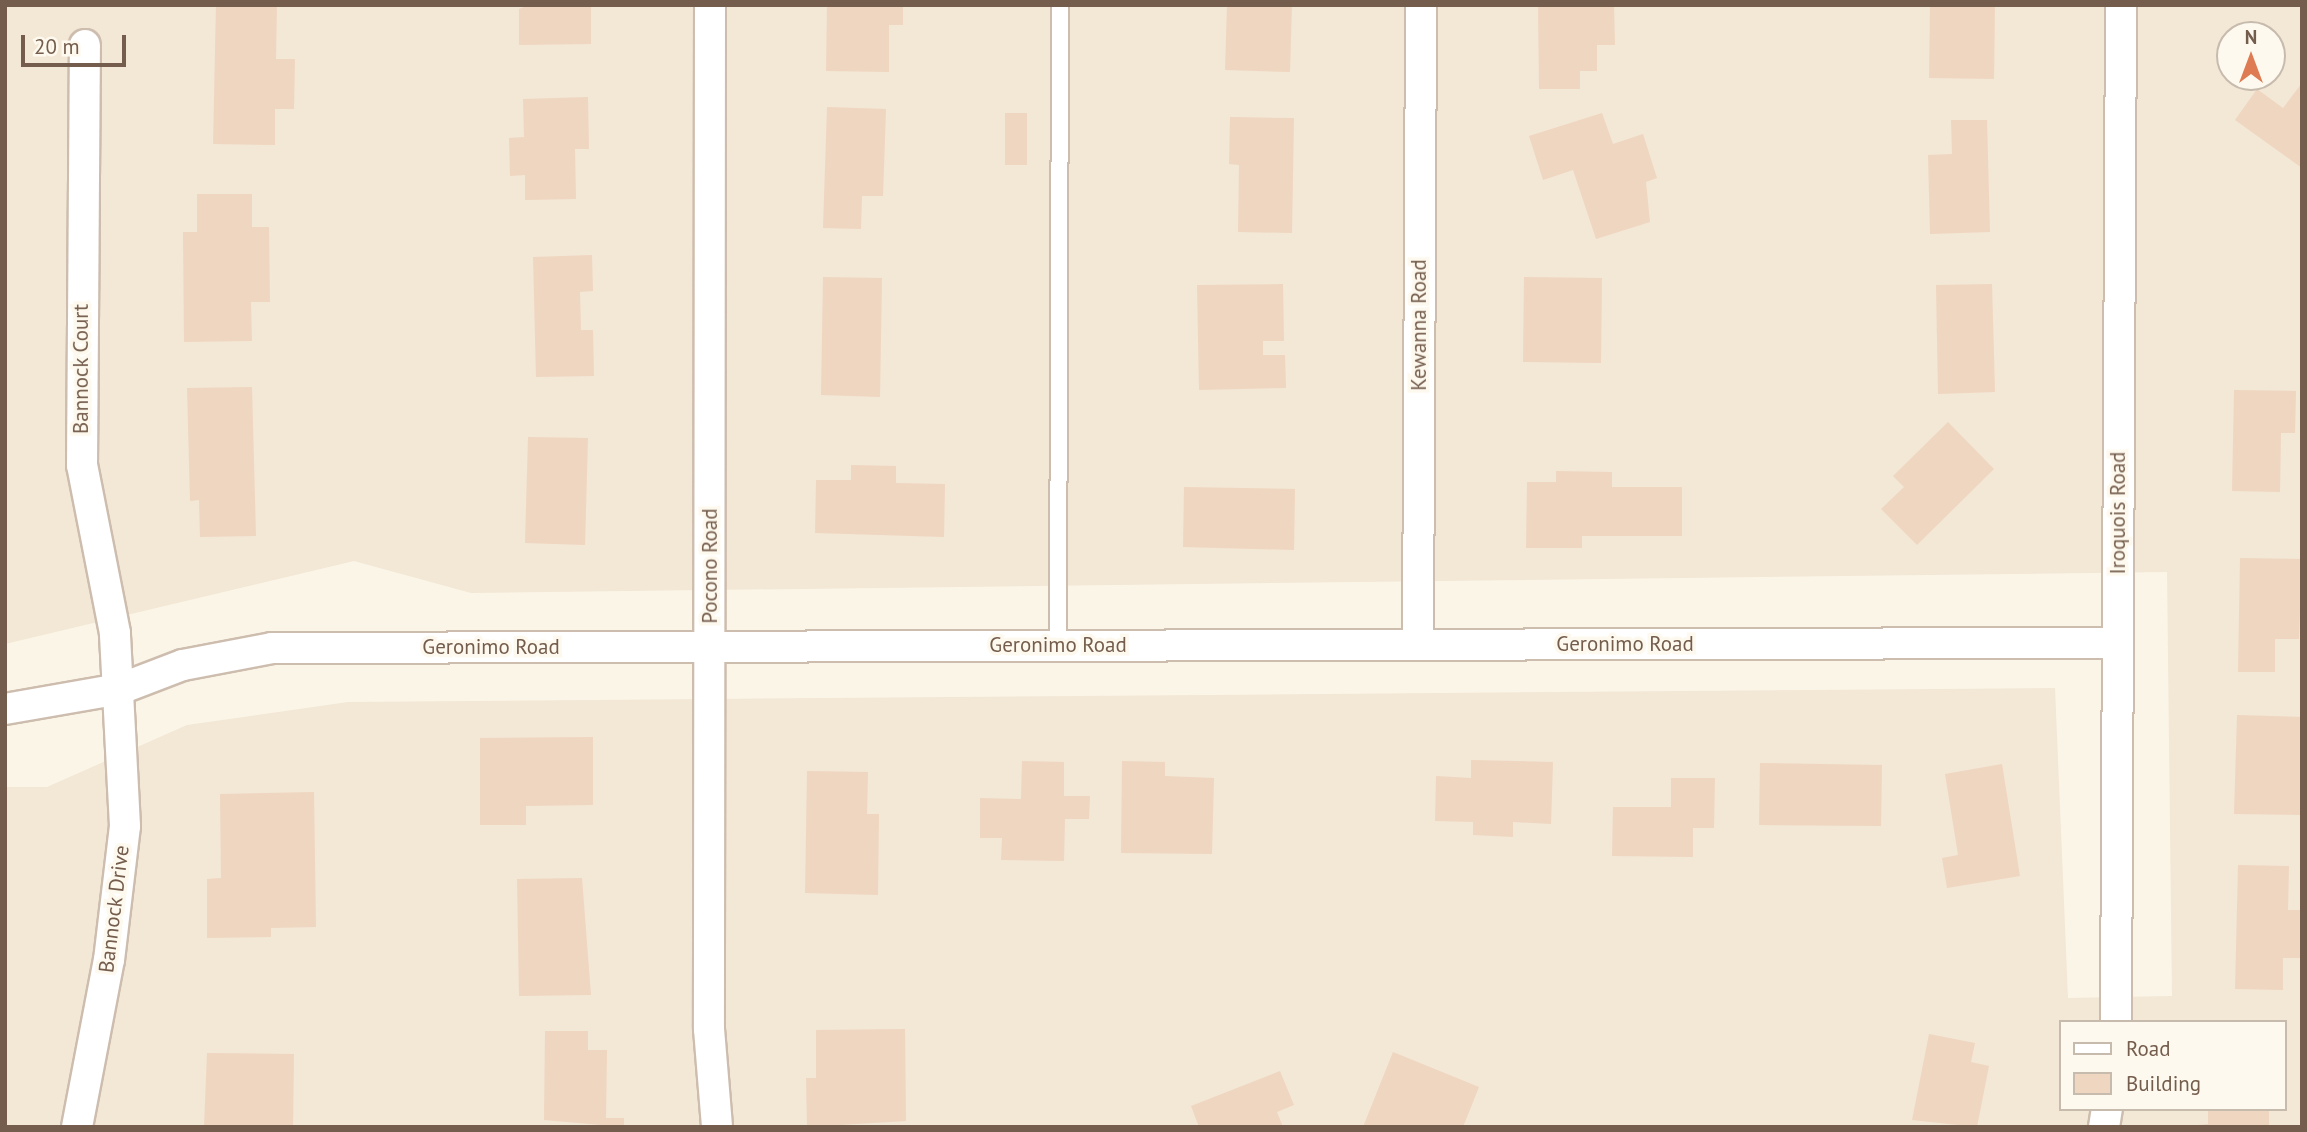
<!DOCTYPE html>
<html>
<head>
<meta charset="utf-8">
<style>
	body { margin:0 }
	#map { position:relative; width:2307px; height:1132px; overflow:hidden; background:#fbf5e7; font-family:"PT Sans",sans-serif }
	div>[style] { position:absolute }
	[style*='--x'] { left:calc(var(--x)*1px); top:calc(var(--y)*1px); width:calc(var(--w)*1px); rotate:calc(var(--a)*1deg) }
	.residential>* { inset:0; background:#f3e7d6 }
	.building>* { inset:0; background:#efd6c0 }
	.roads { filter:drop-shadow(2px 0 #cdbdae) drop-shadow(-2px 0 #cdbdae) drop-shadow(0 2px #cdbdae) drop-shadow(0 -2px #cdbdae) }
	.service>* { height:16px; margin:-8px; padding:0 8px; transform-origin:8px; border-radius:8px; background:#fff }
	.minor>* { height:30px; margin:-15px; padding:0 15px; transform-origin:15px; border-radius:15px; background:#fff }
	span { translate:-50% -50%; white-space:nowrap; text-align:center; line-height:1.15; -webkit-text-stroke:7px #fef9ee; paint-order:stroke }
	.street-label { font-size:21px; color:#745d4d }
	.frame { position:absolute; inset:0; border:7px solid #745d4d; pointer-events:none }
	.legend { position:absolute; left:2059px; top:1020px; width:228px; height:91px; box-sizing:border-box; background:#fef9ee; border:2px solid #c7bbae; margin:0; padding:9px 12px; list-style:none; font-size:21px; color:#745d4d }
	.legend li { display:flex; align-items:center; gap:14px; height:35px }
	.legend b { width:35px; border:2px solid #c7bbae }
	.north { position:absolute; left:2216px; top:21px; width:70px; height:70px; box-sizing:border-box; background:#fef9ee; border:2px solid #c7bbae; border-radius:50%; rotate:0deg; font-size:19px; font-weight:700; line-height:28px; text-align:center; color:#745d4d }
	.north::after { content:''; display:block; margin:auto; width:24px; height:32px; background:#de7b53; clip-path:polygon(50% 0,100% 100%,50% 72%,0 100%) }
	.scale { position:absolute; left:21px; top:35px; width:105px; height:32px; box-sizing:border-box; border:4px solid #745d4d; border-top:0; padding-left:9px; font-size:21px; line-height:24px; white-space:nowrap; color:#745d4d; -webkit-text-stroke:5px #fef9ee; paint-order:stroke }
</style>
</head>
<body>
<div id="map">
	<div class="residential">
		<i style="clip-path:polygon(evenodd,5px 5px,2302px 5px,2302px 1127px,5px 1127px,5px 787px,47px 787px,187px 725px,348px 702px,2055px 688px,2068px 998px,2172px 996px,2167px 572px,471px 593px,354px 561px,5px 644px,5px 5px,2230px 35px,2272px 35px,2272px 77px,2230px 77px,2230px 35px,5px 5px,2060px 1022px,2284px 1022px,2284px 1109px,2060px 1109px,2060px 1022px)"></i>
	</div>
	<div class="building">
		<i style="clip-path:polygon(216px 5px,277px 5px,276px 59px,295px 59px,294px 109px,275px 109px,275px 145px,213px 144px)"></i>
		<i style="clip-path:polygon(529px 5px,591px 5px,591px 44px,519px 45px,519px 9px)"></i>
		<i style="clip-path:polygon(827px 5px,903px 5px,903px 25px,889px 25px,889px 72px,826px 71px)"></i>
		<i style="clip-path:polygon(1227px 5px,1292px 5px,1290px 72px,1225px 70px)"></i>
		<i style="clip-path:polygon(1538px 5px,1614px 5px,1615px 45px,1597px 45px,1597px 71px,1580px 71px,1580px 89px,1539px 89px)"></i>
		<i style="clip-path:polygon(1930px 5px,1995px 5px,1994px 79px,1929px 78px)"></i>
		<i style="clip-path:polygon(2302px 83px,2302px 168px,2235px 120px,2257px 89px,2283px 108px)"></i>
		<i style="clip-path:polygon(588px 97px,589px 149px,575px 149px,576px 199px,525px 200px,525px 175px,510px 176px,509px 138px,524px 137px,523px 99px)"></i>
		<i style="clip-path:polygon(827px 107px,886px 109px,883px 196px,862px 196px,861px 229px,823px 228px)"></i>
		<i style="clip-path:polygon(1005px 113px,1027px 113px,1027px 165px,1005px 165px)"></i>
		<i style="clip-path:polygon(1602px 113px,1613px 144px,1643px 134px,1657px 178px,1646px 182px,1650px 222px,1596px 239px,1573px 170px,1543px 180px,1529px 136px)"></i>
		<i style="clip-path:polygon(1230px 117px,1294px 118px,1292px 233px,1238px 232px,1239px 165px,1229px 164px)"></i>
		<i style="clip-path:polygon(1951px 120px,1987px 120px,1990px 232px,1930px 234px,1928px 155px,1952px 154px)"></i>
		<i style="clip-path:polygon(197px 194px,252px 194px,252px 227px,269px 227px,270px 302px,251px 302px,252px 341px,184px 342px,183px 232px,197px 232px)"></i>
		<i style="clip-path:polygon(592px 255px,593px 291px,580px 292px,581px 330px,593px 330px,594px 376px,536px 377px,533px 257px)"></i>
		<i style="clip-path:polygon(823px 277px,882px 278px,880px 397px,821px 395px)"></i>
		<i style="clip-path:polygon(1524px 277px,1602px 278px,1601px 363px,1523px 362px)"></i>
		<i style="clip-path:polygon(1283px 284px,1284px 341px,1263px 341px,1263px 355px,1285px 355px,1286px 388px,1199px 390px,1197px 285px)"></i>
		<i style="clip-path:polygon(1992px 284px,1995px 392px,1938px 394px,1936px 285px)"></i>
		<i style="clip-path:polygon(252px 387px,256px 536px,200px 537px,199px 500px,190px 501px,187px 388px)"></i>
		<i style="clip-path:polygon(2234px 390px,2296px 391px,2295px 433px,2281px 433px,2280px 492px,2232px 491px)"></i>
		<i style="clip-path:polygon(1948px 422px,1994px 469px,1917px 545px,1881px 509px,1904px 487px,1893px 476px)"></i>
		<i style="clip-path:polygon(528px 437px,588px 438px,585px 545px,525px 543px)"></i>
		<i style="clip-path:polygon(851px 465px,896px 466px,896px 483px,945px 484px,944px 537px,815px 533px,816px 480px,851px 480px)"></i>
		<i style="clip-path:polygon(1556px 471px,1612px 472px,1612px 487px,1682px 487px,1682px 536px,1582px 536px,1582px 548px,1526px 548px,1527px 482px,1556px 482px)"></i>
		<i style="clip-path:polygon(1184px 487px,1295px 489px,1294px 550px,1183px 547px)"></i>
		<i style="clip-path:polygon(2240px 558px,2302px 559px,2299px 639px,2275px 639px,2275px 672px,2238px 672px)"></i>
		<i style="clip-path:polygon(2237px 715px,2302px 717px,2302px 815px,2234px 814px)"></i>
		<i style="clip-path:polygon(593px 737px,593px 805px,526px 806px,526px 825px,480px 825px,480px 738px)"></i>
		<i style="clip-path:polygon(1471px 760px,1553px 762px,1551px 824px,1513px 822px,1513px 837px,1473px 835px,1473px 822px,1435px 821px,1436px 776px,1471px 778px)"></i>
		<i style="clip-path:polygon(1022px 761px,1064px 762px,1064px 796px,1090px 796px,1089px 819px,1065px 819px,1064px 861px,1001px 860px,1002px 838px,980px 838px,980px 798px,1021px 799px)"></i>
		<i style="clip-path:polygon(1122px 761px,1165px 762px,1165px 776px,1214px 778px,1212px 854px,1121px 853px)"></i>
		<i style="clip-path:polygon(1760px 763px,1882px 765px,1881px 826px,1759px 825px)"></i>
		<i style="clip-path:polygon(2002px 764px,2020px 876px,1947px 888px,1942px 858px,1958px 855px,1945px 774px)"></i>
		<i style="clip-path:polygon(807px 771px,868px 772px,867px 814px,879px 814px,878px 895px,805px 893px)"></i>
		<i style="clip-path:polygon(1671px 778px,1715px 778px,1714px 828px,1693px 828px,1693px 857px,1612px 856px,1613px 807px,1671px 807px)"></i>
		<i style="clip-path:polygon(314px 792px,316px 927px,271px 928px,271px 937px,207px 938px,207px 879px,221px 878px,220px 794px)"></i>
		<i style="clip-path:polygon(2238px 865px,2289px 866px,2288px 910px,2301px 910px,2300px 958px,2283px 958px,2283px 990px,2235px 989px)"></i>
		<i style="clip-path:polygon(582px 878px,591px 995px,519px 996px,517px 879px)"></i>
		<i style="clip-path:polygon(905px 1029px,906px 1121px,807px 1127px,806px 1078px,816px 1078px,816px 1030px)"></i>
		<i style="clip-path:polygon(545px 1031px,588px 1031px,588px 1050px,607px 1050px,606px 1118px,624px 1118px,624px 1127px,544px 1120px)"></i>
		<i style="clip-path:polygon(1929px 1034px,1975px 1043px,1971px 1062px,1989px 1066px,1977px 1127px,1912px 1120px)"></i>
		<i style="clip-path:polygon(1393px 1052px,1479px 1087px,1463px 1127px,1363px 1127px)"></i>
		<i style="clip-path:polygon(207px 1053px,294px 1054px,293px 1127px,204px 1127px)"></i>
		<i style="clip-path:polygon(1280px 1071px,1294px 1105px,1277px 1112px,1283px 1127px,1199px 1127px,1191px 1106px)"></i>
		<i style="clip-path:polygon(2208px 1109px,2269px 1109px,2269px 1127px,2179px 1127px,2208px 1124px)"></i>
	</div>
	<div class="roads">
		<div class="service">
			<i style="--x:1058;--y:645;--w:640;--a:-89.82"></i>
		</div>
		<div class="minor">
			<i style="--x:710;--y:5;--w:1024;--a:90.06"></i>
			<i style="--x:709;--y:1029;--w:98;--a:85.3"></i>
			<i style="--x:1418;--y:644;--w:639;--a:-89.73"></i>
			<i style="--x:5;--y:709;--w:117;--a:-9.9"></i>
			<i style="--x:120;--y:689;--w:67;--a:-20.9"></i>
			<i style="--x:183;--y:665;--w:91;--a:-10.8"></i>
			<i style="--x:272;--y:648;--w:1846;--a:-0.16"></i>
			<i style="--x:2116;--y:1022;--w:1017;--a:-89.72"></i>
			<i style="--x:77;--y:1127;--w:170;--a:-79.2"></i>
			<i style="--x:109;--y:960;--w:135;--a:-83.2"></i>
			<i style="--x:125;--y:826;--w:193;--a:-93"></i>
			<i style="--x:115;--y:633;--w:171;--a:-101.1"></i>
			<i style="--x:82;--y:465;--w:420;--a:-89.6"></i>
			<i style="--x:2104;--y:1127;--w:18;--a:-81"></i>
		</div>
	</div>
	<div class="street-label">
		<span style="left:1419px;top:325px;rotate:-90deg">Kewanna Road</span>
		<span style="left:81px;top:369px;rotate:-90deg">Bannock Court</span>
		<span style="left:2118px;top:513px;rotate:-90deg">Iroquois Road</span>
		<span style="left:710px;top:566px;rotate:-90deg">Pocono Road</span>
		<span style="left:1625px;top:644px">Geronimo Road</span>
		<span style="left:1058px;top:645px">Geronimo Road</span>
		<span style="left:491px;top:647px">Geronimo Road</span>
		<span style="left:114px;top:909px;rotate:-83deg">Bannock Drive</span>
	</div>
	<div class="frame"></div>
	<ul class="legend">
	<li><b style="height:9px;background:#fff"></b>Road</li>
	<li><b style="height:19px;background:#efd6c0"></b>Building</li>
	</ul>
	<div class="north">N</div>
	<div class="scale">20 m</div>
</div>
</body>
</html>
